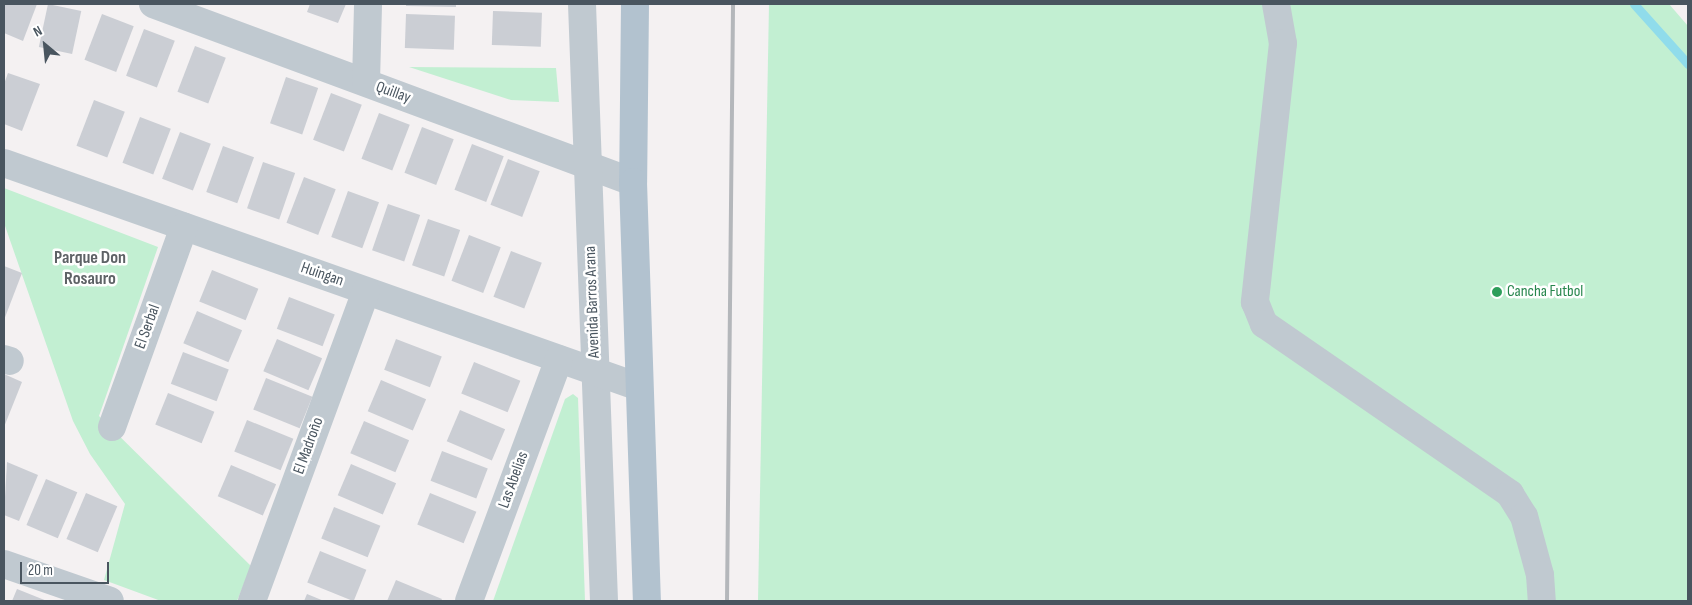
<!DOCTYPE html>
<meta charset="utf-8">
<style>
body{margin:0}
#map{position:relative;width:1692px;height:605px;overflow:hidden;background:#f4f1f2;font-family:"Sofia Sans Condensed",sans-serif}
div>[style]{position:absolute}
.green>*{inset:0;background:#c2efd2}
.stream>*{height:9px;margin:-4.5px;padding:0 4.5px;transform-origin:4.5px;border-radius:4.5px;background:#90dceb}
.building>*{inset:0;background:#cbced4;transform-origin:0 0}
.minor>*{height:28px;margin:-14px;padding:0 14px;transform-origin:14px;border-radius:14px;background:#c0c9d0}
.major>*{height:28px;margin:-14px;padding:0 14px;transform-origin:14px;border-radius:14px;background:#b2c2cf}
.rail>*{height:4px;margin:-2px;padding:0 2px;transform-origin:2px;border-radius:2px;background:#b4b7bb}
.dots>*{width:14px;height:14px;translate:-50% -50%;box-sizing:border-box;border:2px solid #fff;border-radius:50%}
span{translate:-50% -50%;white-space:nowrap;text-align:center;line-height:1.15;-webkit-text-stroke:5px #fff;paint-order:stroke}
.street-label{font-size:16px;color:#49555f}
.leisure-label{font-size:16px;color:#27864d}
.left{translate:0 -50%;text-align:left}
.neighbourhood-label{font-size:18px;color:#5e6266;font-weight:700}
.frame{position:absolute;inset:0;border:5px solid #49555f;pointer-events:none}
.north{position:absolute;left:20px;top:20px;width:50px;height:50px;-webkit-text-stroke:4px #fff;paint-order:stroke;rotate:332deg;font-size:14px;font-weight:700;line-height:20px;text-align:center;color:#49555f}
.north::after{content:'';display:block;margin:auto;width:18px;height:22px;background:#49555f;clip-path:polygon(50% 0,100% 100%,50% 72%,0 100%)}
.scale{position:absolute;left:20px;top:562px;width:89px;height:22px;box-sizing:border-box;border:2px solid #49555f;border-top:0;padding-left:6px;font-size:15px;line-height:18px;white-space:nowrap;color:#49555f;-webkit-text-stroke:4px #fff;paint-order:stroke}
</style>
<div id="map">
<div class="green">
<i style="clip-path:polygon(769px 4px,1669px 4px,1688px 26px,1688px 601px,758px 601px)"></i>
<i style="clip-path:polygon(409px 67px,556px 68px,559px 102px,511px 100px)"></i>
<i style="clip-path:polygon(4px 188px,158px 247px,99px 416px,251px 566px,237px 601px,161px 601px,104px 580px,125px 504px,90px 454px,73px 421px,4px 223px)"></i>
<i style="clip-path:polygon(573px 394px,578px 398px,585px 601px,493px 601px,565px 399px)"></i>
</div>
<div class="stream">
<i style="left:1634px;top:4px;width:81px;rotate:48deg"></i>
</div>
<div class="building">
<i style="clip-path:polygon(4px 4px,37px 4px,23px 41px,4px 33px)"></i>
<i style="left:48px;top:4px;width:34px;height:44px;rotate:12deg"></i>
<i style="clip-path:polygon(310px 4px,346px 4px,338px 23px,307px 12px)"></i>
<i style="clip-path:polygon(406px 4px,456px 4px,456px 7px,406px 6px)"></i>
<i style="left:493px;top:11px;width:49px;height:34px;rotate:2deg"></i>
<i style="left:102px;top:14px;width:34px;height:49px;rotate:21deg"></i>
<i style="left:406px;top:14px;width:49px;height:34px;rotate:2deg"></i>
<i style="left:144px;top:29px;width:33px;height:50px;rotate:21deg"></i>
<i style="left:195px;top:46px;width:33px;height:49px;rotate:21deg"></i>
<i style="clip-path:polygon(8px 73px,40px 84px,22px 131px,4px 124px,4px 84px)"></i>
<i style="left:286px;top:77px;width:34px;height:49px;rotate:19deg"></i>
<i style="left:331px;top:93px;width:33px;height:50px;rotate:21deg"></i>
<i style="left:94px;top:100px;width:33px;height:49px;rotate:21deg"></i>
<i style="left:379px;top:113px;width:33px;height:49px;rotate:21deg"></i>
<i style="left:140px;top:117px;width:33px;height:49px;rotate:21deg"></i>
<i style="left:422px;top:127px;width:34px;height:49px;rotate:21deg"></i>
<i style="left:180px;top:132px;width:33px;height:50px;rotate:21deg"></i>
<i style="left:472px;top:144px;width:34px;height:49px;rotate:21deg"></i>
<i style="left:223px;top:146px;width:33px;height:49px;rotate:20deg"></i>
<i style="left:508px;top:159px;width:34px;height:49px;rotate:21deg"></i>
<i style="left:263px;top:162px;width:34px;height:49px;rotate:19deg"></i>
<i style="left:304px;top:177px;width:34px;height:49px;rotate:21deg"></i>
<i style="left:348px;top:191px;width:33px;height:49px;rotate:20deg"></i>
<i style="left:388px;top:204px;width:34px;height:49px;rotate:19deg"></i>
<i style="left:428px;top:219px;width:34px;height:49px;rotate:19deg"></i>
<i style="left:469px;top:235px;width:34px;height:49px;rotate:21deg"></i>
<i style="left:511px;top:251px;width:33px;height:49px;rotate:21deg"></i>
<i style="clip-path:polygon(4px 266px,22px 273px,4px 320px)"></i>
<i style="left:212px;top:270px;width:50px;height:34px;rotate:22deg"></i>
<i style="left:289px;top:297px;width:49px;height:34px;rotate:21deg"></i>
<i style="left:197px;top:311px;width:49px;height:35px;rotate:23deg"></i>
<i style="left:277px;top:339px;width:49px;height:35px;rotate:23deg"></i>
<i style="left:396px;top:339px;width:49px;height:33px;rotate:21deg"></i>
<i style="left:183px;top:352px;width:49px;height:34px;rotate:21deg"></i>
<i style="left:474px;top:362px;width:50px;height:34px;rotate:22deg"></i>
<i style="clip-path:polygon(4px 374px,22px 382px,4px 427px)"></i>
<i style="left:266px;top:378px;width:50px;height:34px;rotate:22deg"></i>
<i style="left:381px;top:380px;width:49px;height:34px;rotate:23deg"></i>
<i style="left:168px;top:393px;width:50px;height:34px;rotate:22deg"></i>
<i style="left:460px;top:410px;width:49px;height:34px;rotate:23deg"></i>
<i style="left:247px;top:420px;width:50px;height:34px;rotate:22deg"></i>
<i style="left:364px;top:421px;width:49px;height:35px;rotate:23deg"></i>
<i style="left:442px;top:451px;width:49px;height:32px;rotate:21deg"></i>
<i style="clip-path:polygon(7px 462px,38px 475px,19px 521px,4px 515px)"></i>
<i style="left:351px;top:464px;width:49px;height:34px;rotate:23deg"></i>
<i style="left:231px;top:465px;width:49px;height:34px;rotate:23deg"></i>
<i style="left:46px;top:479px;width:34px;height:50px;rotate:23deg"></i>
<i style="left:86px;top:493px;width:34px;height:50px;rotate:23deg"></i>
<i style="left:430px;top:493px;width:50px;height:34px;rotate:22deg"></i>
<i style="left:334px;top:507px;width:50px;height:34px;rotate:22deg"></i>
<i style="left:320px;top:551px;width:50px;height:34px;rotate:22deg"></i>
<i style="clip-path:polygon(396px 580px,442px 599px,441px 601px,387px 601px)"></i>
<i style="clip-path:polygon(17px 589px,47px 601px,12px 601px)"></i>
<i style="clip-path:polygon(307px 594px,324px 601px,304px 601px)"></i>
</div>
<div class="minor">
<i style="left:153px;top:4px;width:512px;rotate:20.35deg"></i>
<i style="left:582px;top:4px;width:597px;rotate:87.89deg"></i>
<i style="left:1276px;top:4px;width:40px;rotate:80deg"></i>
<i style="left:1283px;top:43px;width:261px;rotate:96.2deg"></i>
<i style="left:1255px;top:302px;width:24px;rotate:68deg"></i>
<i style="left:1264px;top:324px;width:299px;rotate:34.6deg"></i>
<i style="left:1510px;top:494px;width:26px;rotate:58deg"></i>
<i style="left:1524px;top:516px;width:61px;rotate:74.8deg"></i>
<i style="left:1540px;top:575px;width:26px;rotate:86deg"></i>
<i style="left:366px;top:82px;width:78px;rotate:-88.5deg"></i>
<i style="left:4px;top:163px;width:673px;rotate:19.43deg"></i>
<i style="left:4px;top:359px;width:6px;rotate:18deg"></i>
<i style="left:112px;top:427px;width:213px;rotate:-70.2deg"></i>
<i style="left:4px;top:564px;width:112px;rotate:19.2deg"></i>
<i style="left:252px;top:601px;width:330px;rotate:-69.8deg"></i>
<i style="left:469px;top:601px;width:258px;rotate:-69.6deg"></i>
</div>
<div class="major">
<i style="left:635px;top:4px;width:178px;rotate:90.6deg"></i>
<i style="left:633px;top:182px;width:419px;rotate:88.1deg"></i>
</div>
<div class="rail">
<i style="left:727px;top:601px;width:597px;rotate:-89.42deg"></i>
</div>
<div class="dots">
<i style="left:1497px;top:292px;background:#2e9e5b"></i>
</div>
<div class="street-label">
<span style="left:393px;top:93px;rotate:20deg">Quillay</span>
<span style="left:322px;top:275px;rotate:19deg">Huingan</span>
<span style="left:593px;top:302px;rotate:-92deg">Avenida Barros Arana</span>
<span style="left:148px;top:327px;rotate:-70deg">El Serbal</span>
<span style="left:309px;top:446px;rotate:-70deg">El Madroño</span>
<span style="left:514px;top:480px;rotate:-70deg">Las Abelias</span>
</div>
<div class="leisure-label">
<span class="left" style="left:1507px;top:292px">Cancha Futbol</span>
</div>
<div class="neighbourhood-label">
<span style="left:90px;top:269px">Parque Don<br>Rosauro</span>
</div>
<div class="frame"></div>
<div class="north">N</div>
<div class="scale">20 m</div>
</div>
